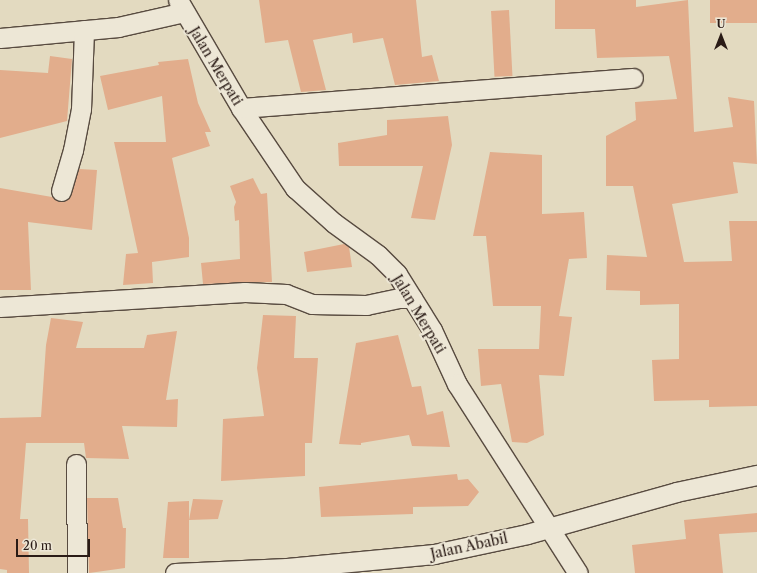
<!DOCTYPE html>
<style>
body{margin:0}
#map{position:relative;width:757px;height:573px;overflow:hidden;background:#e3dac0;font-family:"Libre Caslon Text",serif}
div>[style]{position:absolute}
.building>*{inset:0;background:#e2ad8c;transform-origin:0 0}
.roads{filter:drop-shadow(1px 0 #584b40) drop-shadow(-1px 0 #584b40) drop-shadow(0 1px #584b40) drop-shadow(0 -1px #584b40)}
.street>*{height:19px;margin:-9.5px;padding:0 9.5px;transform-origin:9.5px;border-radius:9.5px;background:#ede7d6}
span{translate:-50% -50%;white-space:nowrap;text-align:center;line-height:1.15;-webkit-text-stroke:4px #ede7d6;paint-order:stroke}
.street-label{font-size:14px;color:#2a1b16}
.north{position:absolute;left:701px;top:16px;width:40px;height:40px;-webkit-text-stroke:3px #ede7d6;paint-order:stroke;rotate:0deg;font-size:11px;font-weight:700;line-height:16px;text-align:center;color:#2a1b16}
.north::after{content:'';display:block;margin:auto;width:14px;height:18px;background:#2a1b16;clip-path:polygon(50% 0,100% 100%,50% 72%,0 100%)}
.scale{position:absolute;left:16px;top:539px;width:74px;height:18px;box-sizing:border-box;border:2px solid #2a1b16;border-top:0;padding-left:5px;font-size:12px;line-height:14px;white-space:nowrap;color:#2a1b16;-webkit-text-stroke:3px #ede7d6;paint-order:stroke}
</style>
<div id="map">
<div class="building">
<i style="clip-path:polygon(259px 0,416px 0,422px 57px,432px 55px,439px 81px,395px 85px,383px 38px,353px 43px,352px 33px,313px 40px,326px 90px,301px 92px,288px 40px,265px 43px)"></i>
<i style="clip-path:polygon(555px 0,636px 0,636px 7px,688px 0,694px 132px,733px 127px,728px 97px,754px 101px,757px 164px,733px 162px,738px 193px,672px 204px,684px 262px,732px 261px,729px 221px,757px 221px,757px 406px,709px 407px,709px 400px,654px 401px,652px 360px,679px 359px,679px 304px,640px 305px,640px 291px,606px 290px,607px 255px,647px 257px,633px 186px,606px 186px,606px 136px,636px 120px,635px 102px,677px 99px,669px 56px,597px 58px,595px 29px,555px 29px)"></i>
<i style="left:710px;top:0;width:47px;height:23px"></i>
<i style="left:509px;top:10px;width:66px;height:18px;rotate:87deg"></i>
<i style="clip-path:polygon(50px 56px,72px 59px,67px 121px,0 138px,0 70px,48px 73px)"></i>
<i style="clip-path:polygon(188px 59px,198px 103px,211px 132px,205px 132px,210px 146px,172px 158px,189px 238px,189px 257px,152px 262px,153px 283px,123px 285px,126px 254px,138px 253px,114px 142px,166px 142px,162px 96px,108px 110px,100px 76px,159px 65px,158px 62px)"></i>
<i style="clip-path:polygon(448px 116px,452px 145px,435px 220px,411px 218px,423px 166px,339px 166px,338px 143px,387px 135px,387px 120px)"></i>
<i style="clip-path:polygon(490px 152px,542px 155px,542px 214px,584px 212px,587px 258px,569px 259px,559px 316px,572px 317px,564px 376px,539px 375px,544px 435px,527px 443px,512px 442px,501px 384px,481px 386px,478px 349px,539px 349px,541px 306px,493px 306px,486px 236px,473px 236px)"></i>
<i style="clip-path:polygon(79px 169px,97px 170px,92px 230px,28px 222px,31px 290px,0 290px,0 188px,52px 197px,58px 201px,64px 202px,71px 194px)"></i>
<i style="clip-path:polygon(253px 178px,261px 194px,267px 193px,272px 282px,203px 284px,201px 263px,240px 259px,239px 220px,235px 221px,234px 207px,236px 202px,230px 186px)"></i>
<i style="clip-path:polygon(344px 244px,349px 247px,352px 267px,307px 272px,304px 252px)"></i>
<i style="clip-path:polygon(263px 315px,296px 316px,294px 358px,318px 358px,312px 443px,305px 443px,305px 476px,221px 481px,223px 419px,264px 416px,257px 368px)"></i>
<i style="clip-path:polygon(51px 318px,83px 322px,76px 348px,144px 348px,147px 335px,177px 331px,166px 400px,178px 399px,177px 427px,122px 426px,129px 459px,86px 458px,84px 443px,26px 443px,20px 519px,28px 519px,29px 573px,7px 573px,7px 570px,0 569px,0 418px,41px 417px,46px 345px)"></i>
<i style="clip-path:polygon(398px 335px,412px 387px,421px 386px,427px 415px,443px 411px,450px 447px,412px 446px,409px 435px,361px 443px,361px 445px,339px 444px,356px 343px)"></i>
<i style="clip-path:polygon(457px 474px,458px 480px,468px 479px,479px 492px,468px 506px,413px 507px,413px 514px,321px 517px,319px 487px)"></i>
<i style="clip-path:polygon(87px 498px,118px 498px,123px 528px,126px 528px,125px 568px,89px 573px)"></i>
<i style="clip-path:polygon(193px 499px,223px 500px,218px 519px,189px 520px)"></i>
<i style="clip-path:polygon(189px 501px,189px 558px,163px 558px,168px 502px)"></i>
<i style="clip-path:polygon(757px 513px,757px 532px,719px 534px,723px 573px,635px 573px,632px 545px,686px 539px,684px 520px)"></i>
</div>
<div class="roads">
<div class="street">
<i style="left:178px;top:0;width:125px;rotate:59.7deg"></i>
<i style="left:241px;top:108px;width:97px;rotate:56deg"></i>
<i style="left:295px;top:188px;width:52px;rotate:41.9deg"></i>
<i style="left:334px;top:223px;width:54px;rotate:36deg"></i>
<i style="left:378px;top:255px;width:27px;rotate:45deg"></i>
<i style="left:397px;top:274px;width:66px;rotate:58deg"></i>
<i style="left:432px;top:330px;width:60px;rotate:65.2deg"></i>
<i style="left:457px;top:384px;width:224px;rotate:57.4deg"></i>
<i style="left:0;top:38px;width:119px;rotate:-5.3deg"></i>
<i style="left:118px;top:27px;width:68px;rotate:-12.8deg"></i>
<i style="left:241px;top:108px;width:393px;rotate:-4.4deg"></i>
<i style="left:61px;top:191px;width:43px;rotate:-73.7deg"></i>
<i style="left:73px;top:150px;width:42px;rotate:-79deg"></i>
<i style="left:81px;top:109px;width:79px;rotate:-87.8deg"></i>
<i style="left:0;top:307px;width:245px;rotate:-3.5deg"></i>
<i style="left:245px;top:292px;width:41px;rotate:2.8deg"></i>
<i style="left:286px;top:294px;width:28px;rotate:21deg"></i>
<i style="left:312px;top:304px;width:54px;rotate:1.1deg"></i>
<i style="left:366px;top:305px;width:35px;rotate:-12deg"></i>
<i style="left:400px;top:298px;width:12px"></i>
<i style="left:76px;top:464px;width:109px;rotate:89.5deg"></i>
<i style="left:175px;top:573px;width:112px;rotate:-2.6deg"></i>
<i style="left:287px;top:568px;width:148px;rotate:-5.4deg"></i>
<i style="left:434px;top:554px;width:95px;rotate:-12.1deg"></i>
<i style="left:527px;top:534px;width:155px;rotate:-15.7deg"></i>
<i style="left:676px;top:492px;width:83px;rotate:-11.9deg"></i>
</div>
</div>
<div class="street-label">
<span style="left:216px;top:66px;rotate:59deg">Jalan Merpati</span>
<span style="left:419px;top:314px;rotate:59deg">Jalan Merpati</span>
<span style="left:469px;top:546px;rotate:-12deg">Jalan Ababil</span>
</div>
<div class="north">U</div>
<div class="scale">20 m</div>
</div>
